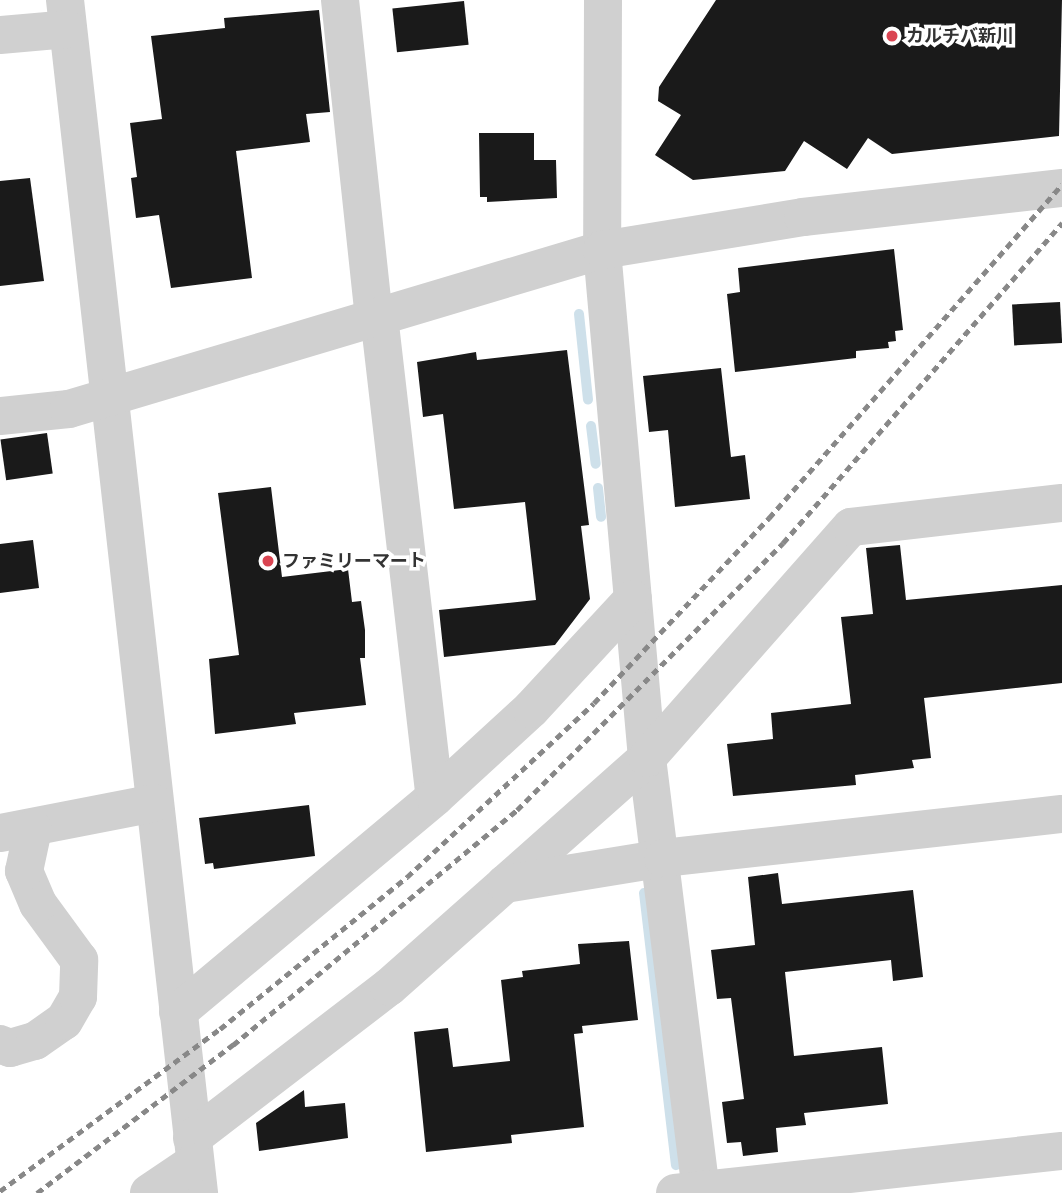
<!DOCTYPE html>
<meta charset="utf-8">
<style>
body{margin:0}
#map{position:relative;width:1062px;height:1193px;overflow:hidden;background:#fff;font-family:Mulish,"Noto Sans JP",sans-serif}
div>[style]{position:absolute}
.stream>*{height:10px;margin:-5px;padding:0 5px;transform-origin:5px;border-radius:5px;background:#cee0ea}
.building>*{inset:0;background:#1a1a1a;transform-origin:0 0}
.minor>*{height:38px;margin:-19px;padding:0 19px;transform-origin:19px;border-radius:19px;background:#d0d0d0}
.rail>*{height:5px;margin-top:-2.5px;transform-origin:0;background:repeating-linear-gradient(90deg,#888 0 7px,transparent 0 12px)}
.dots>*{width:19px;height:19px;translate:-50% -50%;box-sizing:border-box;border:4px solid #fff;border-radius:50%}
span{translate:-50% -50%;white-space:nowrap;text-align:center;line-height:1.15;-webkit-text-stroke:7px #fff;paint-order:stroke}
.poi-label{font-size:18px;color:#333;font-weight:700}
.left{translate:0 -50%;text-align:left}
</style>
<div id="map">
<div class="stream">
<i style="left:579px;top:314px;width:86px;rotate:84deg"></i>
<i style="left:591px;top:426px;width:38px;rotate:83deg"></i>
<i style="left:598px;top:488px;width:29px;rotate:84deg"></i>
<i style="left:644px;top:893px;width:274px;rotate:83.3deg"></i>
</div>
<div class="building">
<i style="clip-path:polygon(716px 0,1062px 0,1059px 136px,892px 154px,868px 138px,847px 169px,804px 141px,785px 171px,693px 180px,655px 155px,681px 115px,658px 101px,659px 87px)"></i>
<i style="left:464px;top:1px;width:44px;height:72px;rotate:84deg"></i>
<i style="clip-path:polygon(319px 10px,330px 112px,306px 114px,310px 142px,236px 151px,252px 278px,171px 288px,159px 215px,136px 218px,131px 178px,137px 177px,130px 123px,162px 119px,151px 36px,225px 28px,224px 18px)"></i>
<i style="clip-path:polygon(479px 133px,534px 133px,534px 160px,556px 160px,557px 198px,487px 202px,487px 197px,480px 197px)"></i>
<i style="clip-path:polygon(30px 178px,44px 281px,0 286px,0 181px)"></i>
<i style="clip-path:polygon(894px 249px,903px 330px,895px 331px,896px 341px,888px 342px,889px 348px,856px 351px,856px 358px,735px 372px,727px 294px,740px 292px,738px 268px)"></i>
<i style="left:1060px;top:302px;width:41px;height:48px;rotate:87deg"></i>
<i style="clip-path:polygon(567px 350px,589px 525px,581px 526px,590px 599px,555px 645px,444px 657px,439px 610px,536px 600px,525px 502px,454px 509px,443px 414px,423px 417px,417px 362px,476px 352px,477px 360px)"></i>
<i style="clip-path:polygon(721px 368px,731px 457px,745px 455px,750px 499px,675px 507px,668px 430px,649px 432px,643px 376px)"></i>
<i style="left:47px;top:433px;width:41px;height:47px;rotate:82deg"></i>
<i style="clip-path:polygon(271px 487px,282px 577px,348px 569px,352px 602px,361px 601px,365px 630px,365px 658px,360px 658px,366px 705px,294px 713px,296px 724px,215px 734px,209px 659px,239px 655px,218px 493px)"></i>
<i style="clip-path:polygon(33px 540px,39px 588px,0 593px,0 544px)"></i>
<i style="clip-path:polygon(900px 545px,906px 600px,1062px 585px,1062px 683px,924px 698px,931px 758px,912px 760px,914px 768px,855px 775px,856px 785px,733px 796px,727px 744px,773px 739px,771px 713px,851px 704px,841px 617px,873px 614px,866px 548px)"></i>
<i style="clip-path:polygon(309px 805px,315px 856px,214px 869px,213px 863px,205px 864px,199px 818px)"></i>
<i style="clip-path:polygon(778px 873px,782px 904px,913px 890px,923px 977px,893px 981px,891px 960px,785px 972px,794px 1056px,882px 1047px,888px 1104px,804px 1113px,806px 1125px,776px 1128px,778px 1152px,743px 1156px,741px 1142px,727px 1143px,722px 1102px,744px 1099px,731px 998px,717px 999px,711px 950px,755px 945px,748px 877px)"></i>
<i style="clip-path:polygon(629px 941px,638px 1020px,582px 1026px,583px 1033px,574px 1034px,584px 1127px,511px 1135px,512px 1143px,426px 1152px,414px 1032px,448px 1028px,453px 1067px,510px 1061px,501px 980px,523px 977px,522px 971px,580px 964px,578px 944px)"></i>
<i style="clip-path:polygon(304px 1090px,305px 1107px,345px 1103px,348px 1138px,259px 1151px,256px 1123px)"></i>
</div>
<div class="minor">
<i style="left:65px;top:0;width:1201px;rotate:83.59deg"></i>
<i style="left:340px;top:0;width:320px;rotate:83.9deg"></i>
<i style="left:603px;top:0;width:250px;rotate:90.2deg"></i>
<i style="left:602px;top:250px;width:510px;rotate:84.94deg"></i>
<i style="left:647px;top:758px;width:438px;rotate:82.9deg"></i>
<i style="left:0;top:35px;width:68px;rotate:-5deg"></i>
<i style="left:379px;top:316px;width:484px;rotate:83.4deg"></i>
<i style="left:0;top:416px;width:69px;rotate:-5.8deg"></i>
<i style="left:69px;top:409px;width:556px;rotate:-16.61deg"></i>
<i style="left:602px;top:250px;width:204px;rotate:-9.3deg"></i>
<i style="left:803px;top:217px;width:261px;rotate:-6.4deg"></i>
<i style="left:0;top:833px;width:157px;rotate:-11deg"></i>
<i style="left:505px;top:884px;width:190px;rotate:-41.6deg"></i>
<i style="left:647px;top:758px;width:308px;rotate:-48.6deg"></i>
<i style="left:851px;top:527px;width:212px;rotate:-6.5deg"></i>
<i style="left:178px;top:1012px;width:335px;rotate:-39.9deg"></i>
<i style="left:435px;top:797px;width:130px;rotate:-42.5deg"></i>
<i style="left:531px;top:709px;width:150px;rotate:-47.2deg"></i>
<i style="left:0;top:1044px;width:11px;rotate:22deg"></i>
<i style="left:10px;top:1048px;width:26px;rotate:-16deg"></i>
<i style="left:35px;top:1041px;width:35px;rotate:-35deg"></i>
<i style="left:64px;top:1021px;width:28px;rotate:-60deg"></i>
<i style="left:78px;top:997px;width:37px;rotate:-88deg"></i>
<i style="left:79px;top:960px;width:69px;rotate:-126.2deg"></i>
<i style="left:38px;top:904px;width:36px;rotate:-113deg"></i>
<i style="left:24px;top:871px;width:43px;rotate:-77.9deg"></i>
<i style="left:192px;top:1138px;width:248px;rotate:-37.5deg"></i>
<i style="left:389px;top:987px;width:155px;rotate:-41.6deg"></i>
<i style="left:505px;top:884px;width:160px;rotate:-9.3deg"></i>
<i style="left:663px;top:858px;width:401px;rotate:-6.3deg"></i>
<i style="left:149px;top:1193px;width:55px;rotate:-34deg"></i>
<i style="left:675px;top:1193px;width:389px;rotate:-6.2deg"></i>
</div>
<div class="rail">
<i style="left:0;top:1191px;width:273px;rotate:-36.4deg"></i>
<i style="left:220px;top:1029px;width:241px;rotate:-39.1deg"></i>
<i style="left:407px;top:877px;width:255px;rotate:-42.9deg"></i>
<i style="left:594px;top:703px;width:255px;rotate:-46.6deg"></i>
<i style="left:769px;top:518px;width:444px;rotate:-48.7deg"></i>
<i style="left:37px;top:1193px;width:246px;rotate:-37.1deg"></i>
<i style="left:233px;top:1045px;width:369px;rotate:-39.6deg"></i>
<i style="left:517px;top:810px;width:377px;rotate:-45.1deg"></i>
<i style="left:783px;top:543px;width:425px;rotate:-48.9deg"></i>
</div>
<div class="dots">
<i style="left:892px;top:36px;background:#da4552"></i>
<i style="left:268px;top:561px;background:#da4552"></i>
</div>
<div class="poi-label">
<span class="left" style="left:906px;top:36px">カルチバ新川</span>
<span class="left" style="left:282px;top:561px">ファミリーマート</span>
</div>
</div>
